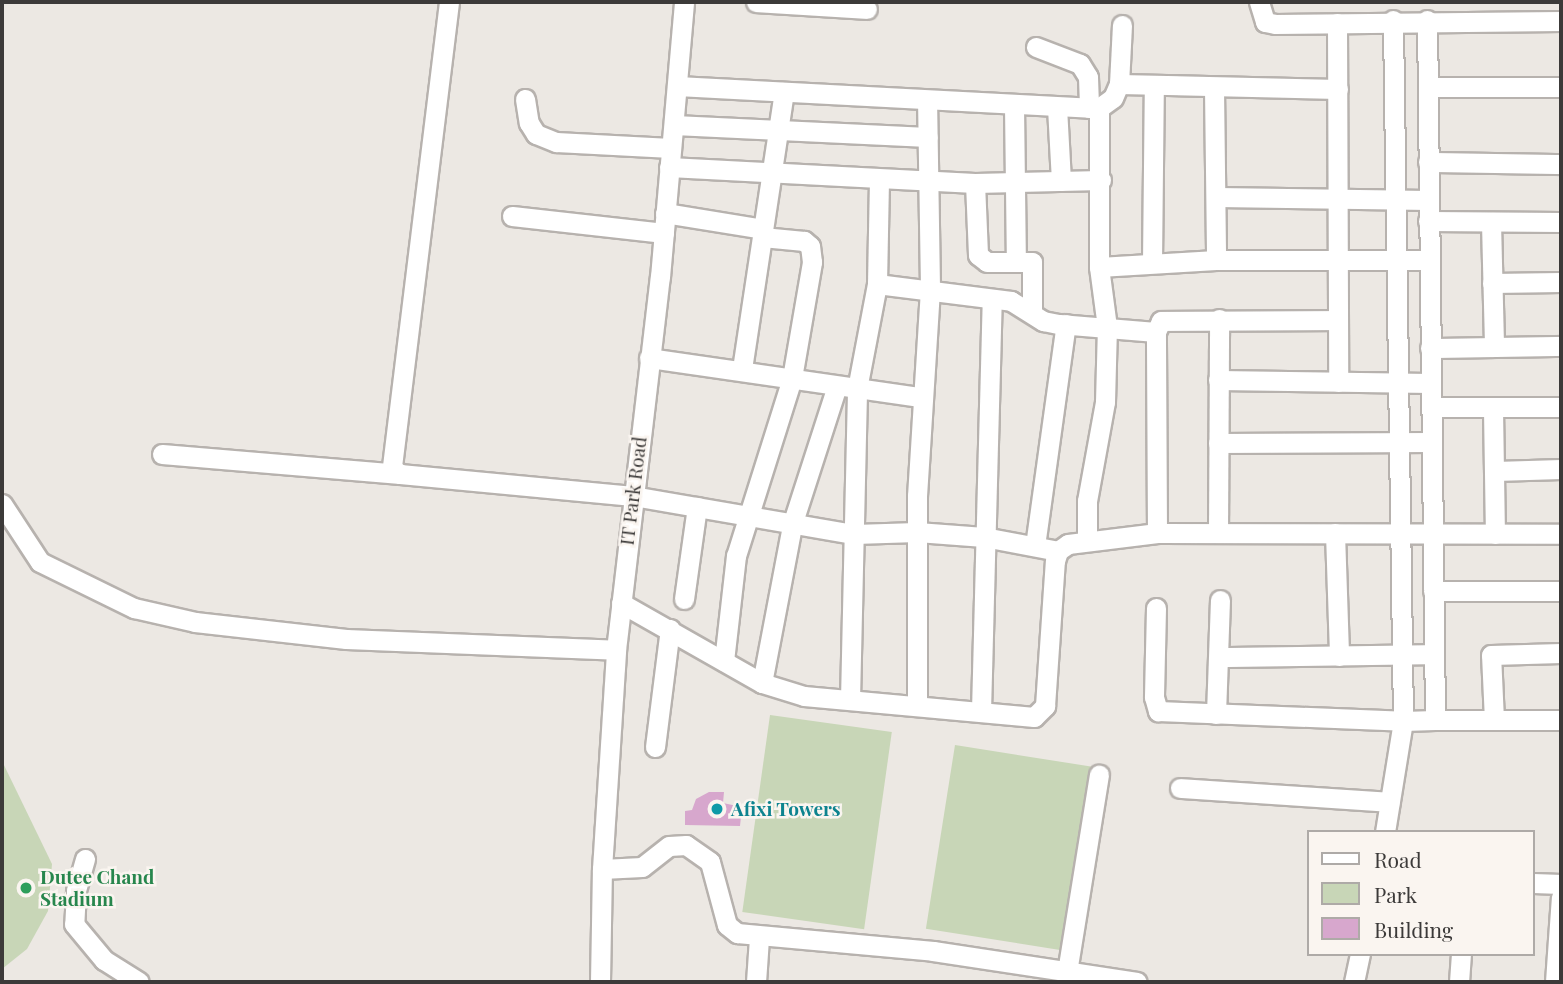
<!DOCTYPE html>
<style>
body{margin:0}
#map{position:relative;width:1563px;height:984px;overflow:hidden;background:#ece8e3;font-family:"Playfair Display",serif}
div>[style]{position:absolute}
.green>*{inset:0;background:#c8d6b7;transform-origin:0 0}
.building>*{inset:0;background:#d7a7cd}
.roads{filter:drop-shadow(2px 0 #b7b2ae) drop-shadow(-2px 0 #b7b2ae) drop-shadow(0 2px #b7b2ae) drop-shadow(0 -2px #b7b2ae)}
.minor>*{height:19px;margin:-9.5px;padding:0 9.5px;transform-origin:9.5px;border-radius:9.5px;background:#fff}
.dots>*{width:19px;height:19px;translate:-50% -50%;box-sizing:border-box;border:4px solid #faf5f0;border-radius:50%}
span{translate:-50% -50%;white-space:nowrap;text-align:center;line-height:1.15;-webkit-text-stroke:5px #faf5f0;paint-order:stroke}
.street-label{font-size:19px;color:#3c3a39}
.culture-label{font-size:19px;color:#0d838f;font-weight:700}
.left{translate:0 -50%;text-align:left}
.leisure-label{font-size:19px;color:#27864d;font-weight:700}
.frame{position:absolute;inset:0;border:4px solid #3c3a39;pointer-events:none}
.legend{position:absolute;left:1307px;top:830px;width:228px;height:126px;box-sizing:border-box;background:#faf5f0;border:2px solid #aeaaa7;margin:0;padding:9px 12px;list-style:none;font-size:21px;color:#3c3a39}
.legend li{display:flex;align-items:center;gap:14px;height:35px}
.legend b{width:35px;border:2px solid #aeaaa7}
</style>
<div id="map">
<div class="green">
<i style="left:770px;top:715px;width:123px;height:199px;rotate:8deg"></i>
<i style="left:955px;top:745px;width:139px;height:186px;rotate:9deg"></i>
<i style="clip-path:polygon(2px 761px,52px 864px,48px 911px,27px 949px,2px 969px)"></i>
</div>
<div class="building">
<i style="clip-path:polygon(709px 792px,724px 792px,723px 803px,742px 807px,740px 826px,685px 825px,685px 811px,692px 810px,696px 799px)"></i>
</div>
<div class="roads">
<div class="minor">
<i style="left:449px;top:2px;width:469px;rotate:97deg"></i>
<i style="left:392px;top:468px;width:10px;rotate:37deg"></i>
<i style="left:400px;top:474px;width:234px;rotate:5.4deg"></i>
<i style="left:633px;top:496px;width:224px;rotate:9.8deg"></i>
<i style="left:854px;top:534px;width:63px;rotate:-1.8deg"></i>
<i style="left:917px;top:532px;width:67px;rotate:4.3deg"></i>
<i style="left:984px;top:537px;width:75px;rotate:10.7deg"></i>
<i style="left:756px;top:2px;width:111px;rotate:3.6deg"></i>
<i style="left:1259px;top:2px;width:21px;rotate:73deg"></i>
<i style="left:1265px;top:22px;width:10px;rotate:11deg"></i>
<i style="left:1275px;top:24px;width:286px;rotate:-0.6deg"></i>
<i style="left:1337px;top:23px;width:359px;rotate:89.8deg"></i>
<i style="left:1036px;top:47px;width:47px;rotate:21.1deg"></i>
<i style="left:1080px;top:64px;width:15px;rotate:58deg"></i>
<i style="left:1088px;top:77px;width:31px;rotate:88deg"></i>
<i style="left:1119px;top:84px;width:219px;rotate:1.3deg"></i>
<i style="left:677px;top:86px;width:423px;rotate:3deg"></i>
<i style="left:1099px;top:108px;width:17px;rotate:-36deg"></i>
<i style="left:1113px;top:98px;width:15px;rotate:-67deg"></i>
<i style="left:1119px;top:84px;width:59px;rotate:-87.1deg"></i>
<i style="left:1428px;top:87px;width:133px"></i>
<i style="left:1214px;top:88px;width:172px;rotate:89.3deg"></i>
<i style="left:525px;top:99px;width:24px;rotate:81deg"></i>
<i style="left:529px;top:123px;width:13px;rotate:58deg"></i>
<i style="left:536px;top:134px;width:22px;rotate:22deg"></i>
<i style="left:556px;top:142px;width:115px;rotate:3deg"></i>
<i style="left:1014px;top:105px;width:157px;rotate:89.3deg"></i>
<i style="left:1057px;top:107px;width:74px;rotate:86.9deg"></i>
<i style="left:674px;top:125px;width:254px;rotate:2.7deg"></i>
<i style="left:1428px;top:162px;width:133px;rotate:0.9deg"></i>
<i style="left:669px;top:167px;width:306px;rotate:3deg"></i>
<i style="left:975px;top:183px;width:126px;rotate:-1.4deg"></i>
<i style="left:975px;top:183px;width:72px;rotate:87.6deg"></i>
<i style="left:978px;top:255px;width:11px;rotate:38deg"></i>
<i style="left:987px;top:262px;width:45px"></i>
<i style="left:1032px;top:262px;width:49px;rotate:90deg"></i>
<i style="left:1217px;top:197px;width:211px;rotate:0.8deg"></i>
<i style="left:665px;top:213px;width:99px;rotate:9.3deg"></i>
<i style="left:512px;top:216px;width:153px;rotate:6.4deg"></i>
<i style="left:1428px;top:221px;width:133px;rotate:0.4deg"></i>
<i style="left:1491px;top:222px;width:125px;rotate:88.6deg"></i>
<i style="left:1152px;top:263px;width:178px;rotate:-89.4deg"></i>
<i style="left:1099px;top:267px;width:117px;rotate:-3.4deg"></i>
<i style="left:1216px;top:260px;width:213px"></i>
<i style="left:1492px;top:283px;width:69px;rotate:-0.8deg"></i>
<i style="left:877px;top:284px;width:105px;rotate:-88.9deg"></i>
<i style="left:1430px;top:348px;width:131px;rotate:-0.9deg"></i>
<i style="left:649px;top:358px;width:275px;rotate:8.2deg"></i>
<i style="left:742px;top:369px;width:280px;rotate:-81.4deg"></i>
<i style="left:1218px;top:380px;width:212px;rotate:0.8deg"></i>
<i style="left:1431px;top:407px;width:130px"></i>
<i style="left:1493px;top:409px;width:125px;rotate:89.1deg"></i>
<i style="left:1218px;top:443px;width:214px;rotate:-0.3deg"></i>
<i style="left:162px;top:454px;width:239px;rotate:4.8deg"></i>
<i style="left:1495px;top:471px;width:66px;rotate:-1.7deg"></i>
<i style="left:2px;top:504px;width:69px;rotate:56.8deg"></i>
<i style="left:40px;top:562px;width:105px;rotate:26.1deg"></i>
<i style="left:134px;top:608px;width:63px;rotate:12.9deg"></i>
<i style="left:195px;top:622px;width:152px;rotate:6.4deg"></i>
<i style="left:346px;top:639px;width:270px;rotate:2.3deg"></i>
<i style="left:1157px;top:533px;width:201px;rotate:-90.3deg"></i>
<i style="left:1156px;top:332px;width:12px;rotate:-66deg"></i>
<i style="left:1161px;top:321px;width:177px;rotate:-0.3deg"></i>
<i style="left:1218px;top:533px;width:214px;rotate:-89.7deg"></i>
<i style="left:1335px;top:533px;width:123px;rotate:88.1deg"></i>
<i style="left:1087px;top:541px;width:40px;rotate:-90deg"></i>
<i style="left:1087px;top:501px;width:101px;rotate:-79.7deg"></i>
<i style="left:1105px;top:402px;width:75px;rotate:-88.5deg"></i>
<i style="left:1107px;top:327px;width:61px;rotate:-97.6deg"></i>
<i style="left:1099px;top:267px;width:159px;rotate:-90deg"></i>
<i style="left:1035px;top:546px;width:224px;rotate:-82.1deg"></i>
<i style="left:1433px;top:591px;width:128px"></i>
<i style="left:684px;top:599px;width:93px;rotate:-82deg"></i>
<i style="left:621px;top:603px;width:162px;rotate:29.6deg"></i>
<i style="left:762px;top:683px;width:44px;rotate:17.2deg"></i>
<i style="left:804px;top:696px;width:231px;rotate:5.2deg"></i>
<i style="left:1034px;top:717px;width:16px;rotate:-45deg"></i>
<i style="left:1045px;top:706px;width:145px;rotate:-86.1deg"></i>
<i style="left:1055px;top:561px;width:10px;rotate:-73deg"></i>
<i style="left:1058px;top:551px;width:12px;rotate:-35deg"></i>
<i style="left:1068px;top:544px;width:90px;rotate:-7deg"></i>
<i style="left:1157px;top:533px;width:404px;rotate:0.1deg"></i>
<i style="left:1156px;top:608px;width:89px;rotate:91.3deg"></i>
<i style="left:1154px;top:697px;width:15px;rotate:74deg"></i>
<i style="left:1158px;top:711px;width:245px;rotate:2.3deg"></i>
<i style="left:1403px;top:721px;width:701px;rotate:-90.82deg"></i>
<i style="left:1220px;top:657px;width:213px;rotate:-0.8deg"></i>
<i style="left:724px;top:661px;width:106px;rotate:-83.5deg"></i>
<i style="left:736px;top:556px;width:187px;rotate:-72.5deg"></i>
<i style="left:792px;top:378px;width:118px;rotate:-80.2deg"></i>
<i style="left:812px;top:262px;width:16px;rotate:-97deg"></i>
<i style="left:810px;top:246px;width:8px;rotate:-140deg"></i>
<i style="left:804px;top:241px;width:42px;rotate:-174.6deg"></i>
<i style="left:762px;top:683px;width:161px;rotate:-79.2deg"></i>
<i style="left:792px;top:525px;width:146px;rotate:-72.1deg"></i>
<i style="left:850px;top:700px;width:311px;rotate:-88.7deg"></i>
<i style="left:857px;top:389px;width:107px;rotate:-79.2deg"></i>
<i style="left:877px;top:284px;width:135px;rotate:7.2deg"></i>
<i style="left:1011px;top:301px;width:38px;rotate:32deg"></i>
<i style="left:1043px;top:321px;width:16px;rotate:11deg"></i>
<i style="left:1059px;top:324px;width:97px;rotate:4.7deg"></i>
<i style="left:917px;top:706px;width:210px;rotate:-90deg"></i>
<i style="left:917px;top:496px;width:208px;rotate:-86.4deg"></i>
<i style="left:930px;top:288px;width:188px;rotate:-90.9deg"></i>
<i style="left:981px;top:711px;width:412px;rotate:-88.5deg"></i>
<i style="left:1216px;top:714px;width:114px;rotate:-88deg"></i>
<i style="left:1435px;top:720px;width:126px"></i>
<i style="left:1494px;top:720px;width:65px;rotate:-92.6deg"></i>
<i style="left:1491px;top:655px;width:70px;rotate:-1.6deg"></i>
<i style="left:655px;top:747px;width:119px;rotate:-82.8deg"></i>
<i style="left:1180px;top:788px;width:210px;rotate:3.8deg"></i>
<i style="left:1385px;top:832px;width:112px;rotate:-80.8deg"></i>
<i style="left:1403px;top:721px;width:32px;rotate:-2deg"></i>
<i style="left:1435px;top:720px;width:700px;rotate:-90.65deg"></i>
<i style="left:85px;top:859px;width:33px;rotate:106deg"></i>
<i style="left:76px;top:891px;width:33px;rotate:93deg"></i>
<i style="left:74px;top:924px;width:47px;rotate:50.2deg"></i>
<i style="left:104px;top:960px;width:41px;rotate:32.2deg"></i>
<i style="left:602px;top:869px;width:40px;rotate:-2.9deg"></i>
<i style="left:642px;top:867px;width:34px;rotate:-38deg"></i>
<i style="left:669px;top:846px;width:17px;rotate:-3deg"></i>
<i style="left:686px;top:845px;width:29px;rotate:35deg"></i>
<i style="left:710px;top:862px;width:65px;rotate:74.9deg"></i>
<i style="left:727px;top:925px;width:13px;rotate:39deg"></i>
<i style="left:737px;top:933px;width:197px;rotate:5.2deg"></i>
<i style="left:933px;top:951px;width:206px;rotate:8.6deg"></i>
<i style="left:1533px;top:883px;width:28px;rotate:2deg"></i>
<i style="left:1067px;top:972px;width:200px;rotate:-80.8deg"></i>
<i style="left:600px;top:982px;width:113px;rotate:-89deg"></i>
<i style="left:602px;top:869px;width:219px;rotate:-86.3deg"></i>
<i style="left:616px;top:650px;width:376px;rotate:-83.3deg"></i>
<i style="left:660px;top:277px;width:276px;rotate:-85deg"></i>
<i style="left:756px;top:982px;width:44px;rotate:-86.1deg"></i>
<i style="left:1354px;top:982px;width:29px;rotate:-78deg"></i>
<i style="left:1459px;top:982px;width:28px;rotate:-86deg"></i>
<i style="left:1555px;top:982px;width:85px;rotate:-86deg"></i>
</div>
</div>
<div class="dots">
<i style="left:717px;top:809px;background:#0f9aa8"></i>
<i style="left:26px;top:888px;background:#2e9e5b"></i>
</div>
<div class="street-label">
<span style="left:633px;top:491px;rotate:-83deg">IT Park Road</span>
</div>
<div class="culture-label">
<span class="left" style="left:731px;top:809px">Afixi Towers</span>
</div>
<div class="leisure-label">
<span class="left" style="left:40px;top:888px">Dutee Chand<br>Stadium</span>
</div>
<div class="frame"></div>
<ul class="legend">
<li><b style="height:9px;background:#fff"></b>Road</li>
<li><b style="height:19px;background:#c8d6b7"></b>Park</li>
<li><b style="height:19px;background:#d7a7cd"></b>Building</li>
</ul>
</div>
